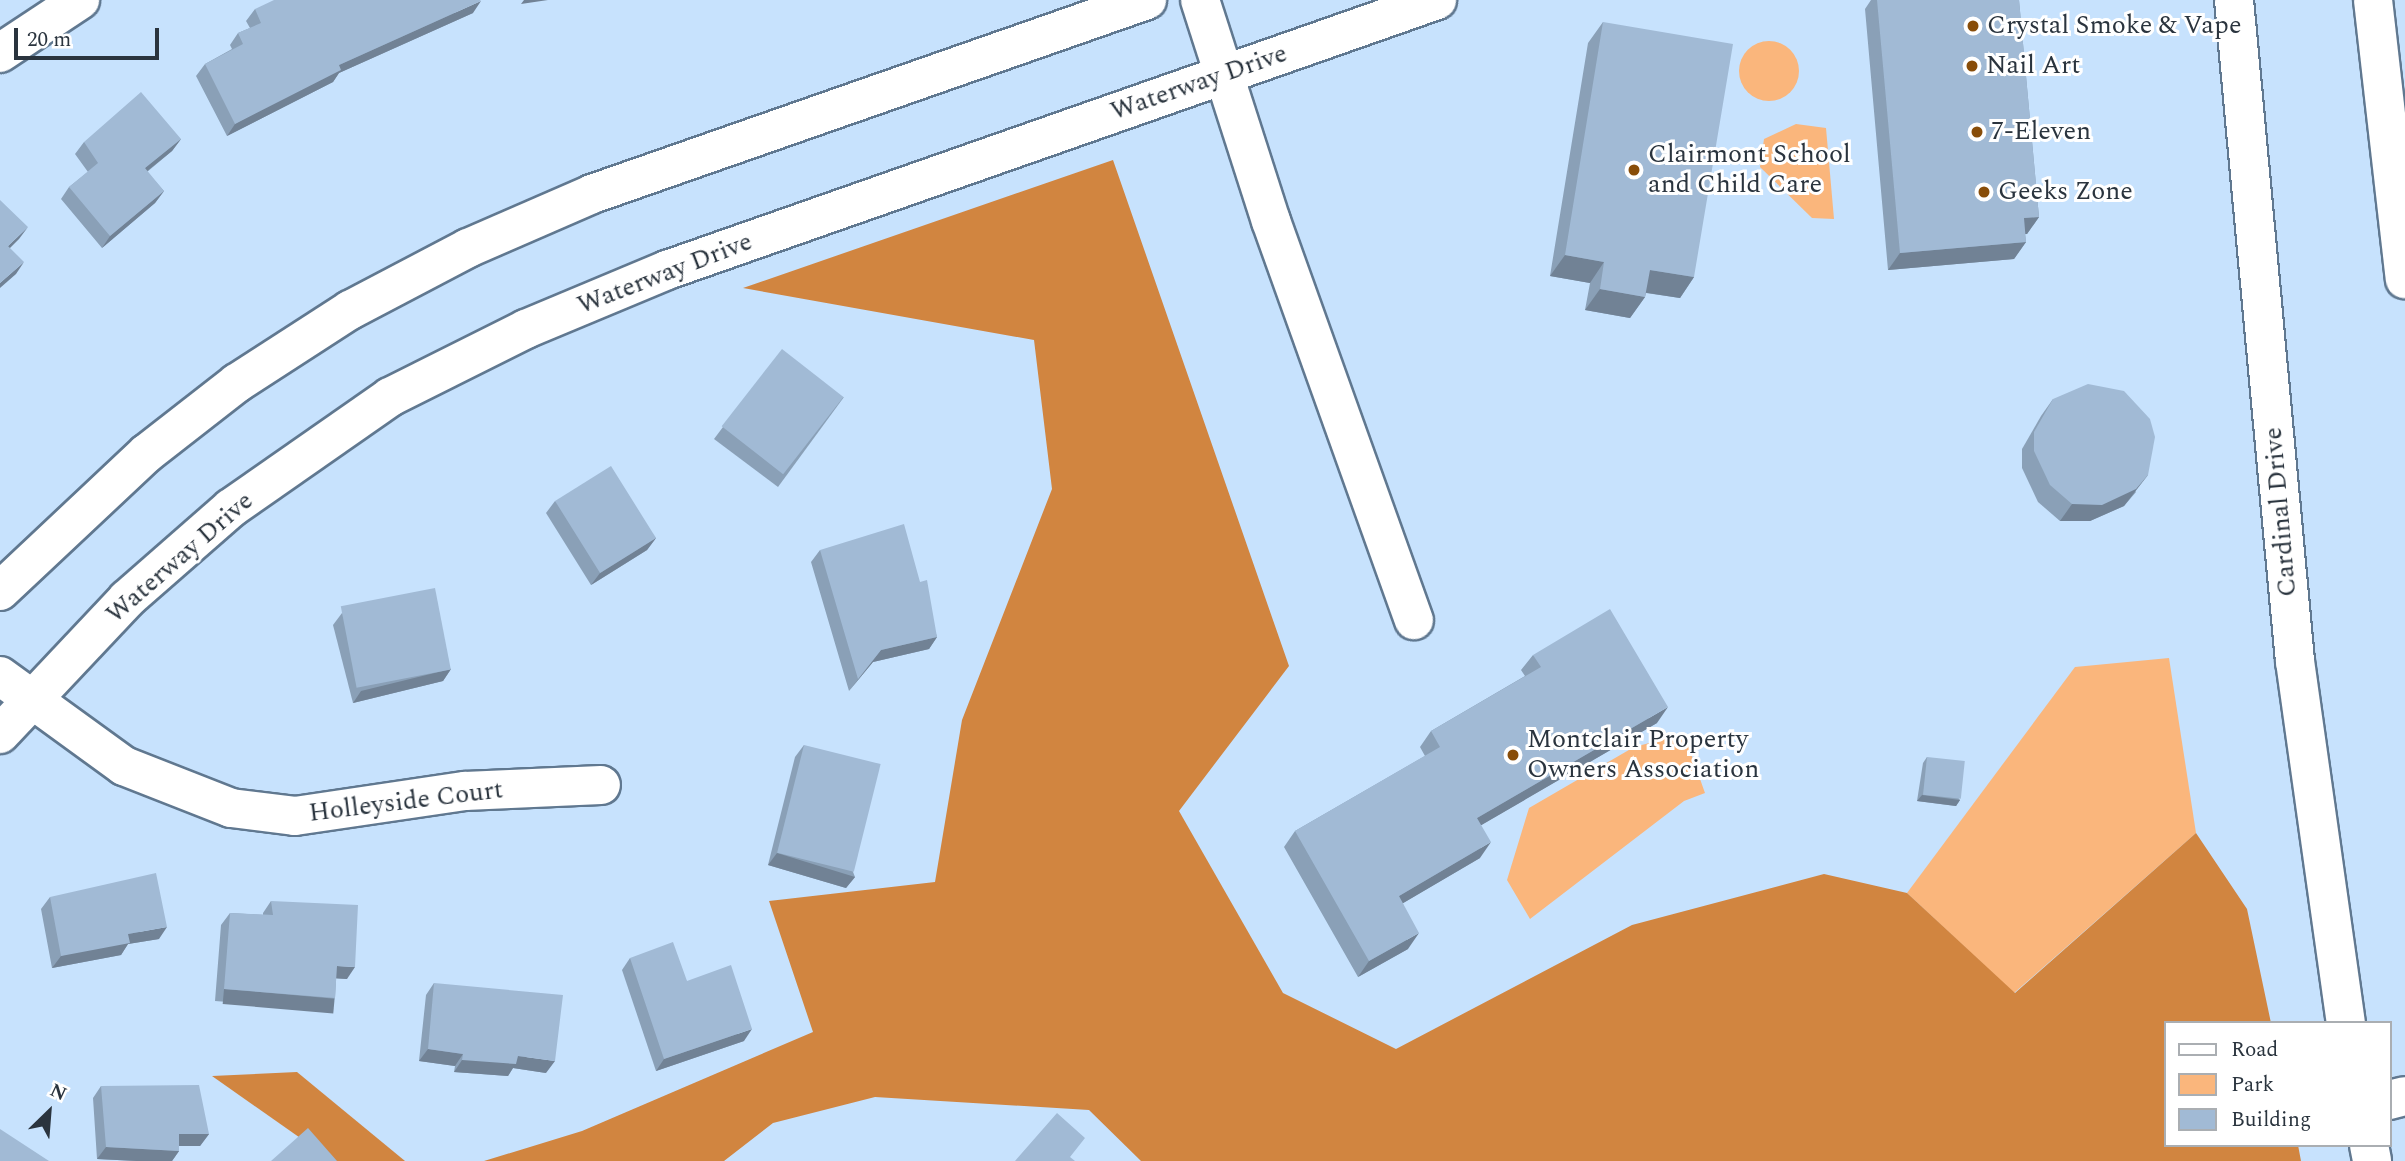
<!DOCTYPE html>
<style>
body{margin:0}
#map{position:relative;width:2405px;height:1161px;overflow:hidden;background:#c7e2fd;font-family:Spectral,serif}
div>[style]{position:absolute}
.green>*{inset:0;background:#fab67c}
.round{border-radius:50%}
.forest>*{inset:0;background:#d18540}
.roads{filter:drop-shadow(2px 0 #607890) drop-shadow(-2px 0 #607890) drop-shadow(0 2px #607890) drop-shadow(0 -2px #607890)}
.minor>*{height:38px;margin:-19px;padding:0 19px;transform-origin:19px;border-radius:19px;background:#fff}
.major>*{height:38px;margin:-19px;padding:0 19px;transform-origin:19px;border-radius:19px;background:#fff}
.wall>*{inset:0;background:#8aa0b7}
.shaded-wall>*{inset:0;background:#718295;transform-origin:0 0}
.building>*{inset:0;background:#a1bad5;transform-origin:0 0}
.dots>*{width:19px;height:19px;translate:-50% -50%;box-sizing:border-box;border:4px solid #fff;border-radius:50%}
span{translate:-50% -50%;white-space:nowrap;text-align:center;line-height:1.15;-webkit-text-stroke:6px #fff;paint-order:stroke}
.poi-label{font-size:26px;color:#2a343e}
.left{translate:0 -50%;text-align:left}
.street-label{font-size:26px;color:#2a343e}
.legend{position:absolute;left:2164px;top:1021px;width:228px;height:126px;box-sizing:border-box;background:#fff;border:2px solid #aaaeb2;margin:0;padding:9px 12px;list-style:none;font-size:21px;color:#2a343e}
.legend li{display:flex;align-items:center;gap:14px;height:35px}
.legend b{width:35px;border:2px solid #aaaeb2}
.north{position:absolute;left:14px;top:1077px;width:70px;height:70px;-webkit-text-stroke:5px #fff;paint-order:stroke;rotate:25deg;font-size:19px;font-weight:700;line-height:28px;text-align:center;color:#2a343e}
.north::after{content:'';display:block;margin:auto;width:24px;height:32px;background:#2a343e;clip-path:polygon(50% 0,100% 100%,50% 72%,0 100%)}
.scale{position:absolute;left:14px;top:28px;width:145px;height:32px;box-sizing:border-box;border:4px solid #2a343e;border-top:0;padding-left:9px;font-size:21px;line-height:24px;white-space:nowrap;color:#2a343e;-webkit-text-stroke:5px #fff;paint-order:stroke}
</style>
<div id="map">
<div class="green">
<i class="round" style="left:1739px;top:41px;width:60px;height:60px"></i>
<i style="clip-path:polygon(1796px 124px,1826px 128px,1834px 219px,1812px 218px,1760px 167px,1764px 139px)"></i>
<i style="clip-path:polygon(2169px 658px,2196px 833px,2014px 993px,1907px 893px,2075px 667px)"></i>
<i style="clip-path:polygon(1684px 734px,1705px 793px,1684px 801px,1530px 919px,1507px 880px,1529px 808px,1634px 747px)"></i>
</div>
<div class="forest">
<i style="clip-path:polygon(1113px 160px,1289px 666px,1179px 811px,1283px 993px,1396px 1049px,1632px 925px,1824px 874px,1907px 893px,2015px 993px,2196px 833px,2247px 909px,2271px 1023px,2165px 1023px,2165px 1145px,2298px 1145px,2301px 1161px,1141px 1161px,1089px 1110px,875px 1097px,773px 1123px,724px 1161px,484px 1161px,582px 1131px,813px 1032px,769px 901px,935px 882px,962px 720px,1052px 489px,1034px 340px,743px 288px)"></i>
<i style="clip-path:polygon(297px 1072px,405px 1161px,333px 1161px,212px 1076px)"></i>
</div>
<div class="roads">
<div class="minor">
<i style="left:1200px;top:0;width:232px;rotate:72.2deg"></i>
<i style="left:1271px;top:221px;width:424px;rotate:70.3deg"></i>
<i style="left:0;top:53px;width:96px;rotate:-33.5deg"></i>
<i style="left:0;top:676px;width:153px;rotate:36deg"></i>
<i style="left:124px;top:766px;width:115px;rotate:21.4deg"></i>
<i style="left:231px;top:808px;width:64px;rotate:7.1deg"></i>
<i style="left:295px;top:816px;width:172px;rotate:-8.4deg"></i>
<i style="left:465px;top:791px;width:136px;rotate:-2.5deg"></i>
<i style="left:2389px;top:1100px;width:16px;rotate:-14deg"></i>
</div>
<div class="major">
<i style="left:2234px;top:0;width:664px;rotate:84.73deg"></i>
<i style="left:2295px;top:661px;width:366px;rotate:82deg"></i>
<i style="left:2373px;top:0;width:281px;rotate:83.5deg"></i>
<i style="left:0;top:591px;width:202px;rotate:-43.2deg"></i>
<i style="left:147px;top:453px;width:114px;rotate:-37.9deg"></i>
<i style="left:237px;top:383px;width:135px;rotate:-32.9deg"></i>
<i style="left:350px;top:310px;width:133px;rotate:-27.7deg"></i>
<i style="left:468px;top:248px;width:135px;rotate:-23.5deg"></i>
<i style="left:592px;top:194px;width:588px;rotate:-19.27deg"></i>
<i style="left:0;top:734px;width:185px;rotate:-46.7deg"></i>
<i style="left:127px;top:599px;width:138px;rotate:-41.2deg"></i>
<i style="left:231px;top:508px;width:194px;rotate:-34.9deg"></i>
<i style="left:390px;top:397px;width:152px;rotate:-26.6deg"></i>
<i style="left:526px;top:329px;width:153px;rotate:-22.7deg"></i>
<i style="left:667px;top:270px;width:816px;rotate:-19.32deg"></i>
<i style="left:2369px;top:1145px;width:16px;rotate:79deg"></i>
</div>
</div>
<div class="wall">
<i style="clip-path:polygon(1871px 0,2019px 0,2039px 217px,2027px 234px,2025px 234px,2026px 242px,2014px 259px,1888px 270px,1865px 9px)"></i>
<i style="clip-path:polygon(255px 9px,473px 13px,339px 73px,333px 82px,227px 136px,196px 76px,205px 64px,232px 49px,230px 45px,238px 33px,250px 28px,246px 21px)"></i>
<i style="clip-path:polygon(1603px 22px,1694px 277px,1680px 298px,1646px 293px,1645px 297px,1630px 318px,1585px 310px,1590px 283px,1550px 276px,1588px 43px)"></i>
<i style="clip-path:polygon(181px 139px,172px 151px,147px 172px,164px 191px,155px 203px,102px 248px,61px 199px,69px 187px,88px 172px,75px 154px,84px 142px)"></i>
<i style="clip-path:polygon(844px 397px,778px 487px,714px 439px,723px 427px)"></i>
<i style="clip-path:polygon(2053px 399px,2136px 492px,2124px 506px,2090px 521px,2060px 521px,2038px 502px,2022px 468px,2022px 449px,2041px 416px)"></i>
<i style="clip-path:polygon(555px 501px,656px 538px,647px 550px,591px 585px,546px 513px)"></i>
<i style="clip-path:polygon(820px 550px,920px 582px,937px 637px,929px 649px,873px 662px,849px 691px,811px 562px)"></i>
<i style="clip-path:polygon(342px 613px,451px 669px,443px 681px,353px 703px,333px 625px)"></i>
<i style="clip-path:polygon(1533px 655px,1657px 723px,1481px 825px,1480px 858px,1403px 903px,1408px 949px,1358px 977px,1284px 847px,1295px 831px,1425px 756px,1420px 747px,1431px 731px,1525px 676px,1521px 670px)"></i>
<i style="clip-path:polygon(804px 745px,855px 877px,846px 888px,768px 865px,795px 757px)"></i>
<i style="clip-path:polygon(1927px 757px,1960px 800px,1956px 806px,1917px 801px,1923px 763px)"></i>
<i style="clip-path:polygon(50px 897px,159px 939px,128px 944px,121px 955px,52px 968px,41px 909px)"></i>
<i style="clip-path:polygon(271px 901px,347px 979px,336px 978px,335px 998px,327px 1010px,215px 1001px,221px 925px,230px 913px,263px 915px,263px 913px)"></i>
<i style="clip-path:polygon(630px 958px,687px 981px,744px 1041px,656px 1071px,622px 970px)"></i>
<i style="clip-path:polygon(434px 983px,546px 1073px,513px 1068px,508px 1076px,454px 1072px,455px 1066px,419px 1061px,426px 995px)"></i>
<i style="clip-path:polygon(101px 1086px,209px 1134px,200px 1146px,179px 1146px,179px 1151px,172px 1161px,137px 1161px,97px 1159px,93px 1098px)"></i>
</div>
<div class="shaded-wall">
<i style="clip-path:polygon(524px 0,548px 0,521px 4px)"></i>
<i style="clip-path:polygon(481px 1px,473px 13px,339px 73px,333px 82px,227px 136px,235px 124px,339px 65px)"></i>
<i style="clip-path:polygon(181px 139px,172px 151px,136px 180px,145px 168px)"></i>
<i style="clip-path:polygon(164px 191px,155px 203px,102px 248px,110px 236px)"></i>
<i style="clip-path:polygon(2039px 217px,2027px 234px,2012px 235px,2024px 218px)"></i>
<i style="clip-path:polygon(28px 227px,19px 239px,0 258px,8px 246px)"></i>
<i style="clip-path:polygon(2026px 242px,2014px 259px,1888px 270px,1900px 253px)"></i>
<i style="clip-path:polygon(1565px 255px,1604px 262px,1590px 283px,1550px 276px)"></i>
<i style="clip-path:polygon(24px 262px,16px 274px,0 288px,0 283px)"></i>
<i style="clip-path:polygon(1650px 270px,1694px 277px,1680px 298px,1635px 291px)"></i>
<i style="clip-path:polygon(1600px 289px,1645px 297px,1630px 318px,1585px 310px)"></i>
<i style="clip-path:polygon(2148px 475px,2124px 506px,2090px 521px,2060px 521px,2072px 504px)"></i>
<i style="clip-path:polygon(656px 538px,647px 550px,591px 585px,600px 573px)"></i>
<i style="clip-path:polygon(937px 637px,929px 649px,873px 662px,849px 691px,881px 650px)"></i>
<i style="clip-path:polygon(451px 669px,443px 681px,353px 703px,361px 691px)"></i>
<i style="clip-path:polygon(1668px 707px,1657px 723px,1466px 834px,1477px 818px)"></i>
<i style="clip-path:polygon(1922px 795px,1960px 800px,1956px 806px,1917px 801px)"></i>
<i style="clip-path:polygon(1491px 842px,1480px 858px,1388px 912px,1399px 896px)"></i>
<i style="clip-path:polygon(777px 853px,855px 877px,846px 888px,768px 865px)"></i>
<i style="clip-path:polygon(167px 927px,159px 939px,128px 944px,121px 955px,52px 968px,61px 956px,128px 934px)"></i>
<i style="clip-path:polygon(1419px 933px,1408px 949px,1358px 977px,1369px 961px)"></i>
<i style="clip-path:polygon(337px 966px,355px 967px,347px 979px,328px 978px)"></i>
<i style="left:224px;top:989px;width:111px;height:15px;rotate:5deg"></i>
<i style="clip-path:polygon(752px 1029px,744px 1041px,656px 1071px,664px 1059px)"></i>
<i style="clip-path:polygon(428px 1049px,463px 1054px,455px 1066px,419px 1061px)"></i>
<i style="clip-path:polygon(518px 1056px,555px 1061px,546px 1073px,513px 1068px,508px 1076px,454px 1072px,462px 1060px)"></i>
<i style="clip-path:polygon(179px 1134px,209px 1134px,200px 1146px,171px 1146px)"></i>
<i style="clip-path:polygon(106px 1147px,179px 1151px,172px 1161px,137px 1161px,97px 1159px)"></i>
</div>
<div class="building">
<i style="clip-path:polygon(274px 0,480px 0,481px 1px,339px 65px,341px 70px,235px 124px,205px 64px,243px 44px,238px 33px,261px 23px,255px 9px)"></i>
<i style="clip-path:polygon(1877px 0,2019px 0,2039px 217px,2024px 218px,2026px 242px,1900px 253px)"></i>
<i style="clip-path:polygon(1603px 22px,1733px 44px,1694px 277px,1650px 270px,1645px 297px,1600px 289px,1604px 262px,1565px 255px)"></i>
<i style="clip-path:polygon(141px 92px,181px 139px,145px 168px,164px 191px,110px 236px,69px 187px,98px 163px,84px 142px)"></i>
<i style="clip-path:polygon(0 200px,28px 227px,8px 246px,24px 262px,0 283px)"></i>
<i style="left:782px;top:349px;width:78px;height:98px;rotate:38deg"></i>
<i style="clip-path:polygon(2088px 384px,2124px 391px,2150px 419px,2155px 437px,2148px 475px,2136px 489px,2102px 505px,2072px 504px,2050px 485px,2034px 451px,2034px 432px,2053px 399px)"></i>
<i style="left:611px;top:466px;width:85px;height:66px;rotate:58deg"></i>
<i style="clip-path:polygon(904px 524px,920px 582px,927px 580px,937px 637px,881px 650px,858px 679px,820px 550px)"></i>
<i style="left:435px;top:588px;width:83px;height:96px;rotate:79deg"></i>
<i style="clip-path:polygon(1610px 609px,1668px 707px,1477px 818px,1491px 842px,1399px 896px,1419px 933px,1369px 961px,1295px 831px,1440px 747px,1431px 731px,1541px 667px,1533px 655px)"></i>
<i style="left:804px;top:745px;width:79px;height:111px;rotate:14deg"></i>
<i style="left:1927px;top:757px;width:38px;height:38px;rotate:6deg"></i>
<i style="clip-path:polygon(156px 873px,167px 927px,128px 934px,130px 943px,61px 956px,50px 897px)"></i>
<i style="clip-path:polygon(271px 901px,358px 905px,355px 967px,337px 966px,335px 998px,224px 989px,230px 913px,273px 915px)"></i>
<i style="clip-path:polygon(673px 942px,687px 981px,731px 965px,752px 1029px,664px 1059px,630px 958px)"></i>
<i style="clip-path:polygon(434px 983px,563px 995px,555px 1061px,518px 1056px,516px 1064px,462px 1060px,463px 1054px,428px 1049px)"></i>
<i style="clip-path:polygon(199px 1085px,209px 1134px,179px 1134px,179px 1151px,106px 1147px,101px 1086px)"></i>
<i style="clip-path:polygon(1057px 1113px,1085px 1138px,1070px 1157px,1075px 1161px,1015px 1161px)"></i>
<i style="clip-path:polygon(308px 1128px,337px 1161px,271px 1161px)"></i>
<i style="clip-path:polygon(0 1129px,49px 1161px,0 1161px)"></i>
</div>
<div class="dots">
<i style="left:1973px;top:26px;background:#884d09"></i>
<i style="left:1972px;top:66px;background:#884d09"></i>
<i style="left:1977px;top:132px;background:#884d09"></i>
<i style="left:1634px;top:170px;background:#884d09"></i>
<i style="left:1984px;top:192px;background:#884d09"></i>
<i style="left:1513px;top:755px;background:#884d09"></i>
</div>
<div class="poi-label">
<span class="left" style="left:1987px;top:26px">Crystal Smoke &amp; Vape</span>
<span class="left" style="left:1986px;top:66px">Nail Art</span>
<span class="left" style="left:1991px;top:132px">7-Eleven</span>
<span class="left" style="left:1648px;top:170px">Clairmont School<br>and Child Care</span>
<span class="left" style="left:1998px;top:192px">Geeks Zone</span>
<span class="left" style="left:1527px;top:755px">Montclair Property<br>Owners Association</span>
</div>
<div class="street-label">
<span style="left:1199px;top:83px;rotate:-19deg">Waterway Drive</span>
<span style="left:665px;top:274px;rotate:-21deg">Waterway Drive</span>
<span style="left:2281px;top:512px;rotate:-95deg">Cardinal Drive</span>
<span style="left:180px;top:558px;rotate:-41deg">Waterway Drive</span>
<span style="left:406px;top:802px;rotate:-7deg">Holleyside Court</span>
</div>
<ul class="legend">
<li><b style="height:9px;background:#fff"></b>Road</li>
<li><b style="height:19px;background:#fab67c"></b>Park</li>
<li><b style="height:19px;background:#a1bad5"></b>Building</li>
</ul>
<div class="north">N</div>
<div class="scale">20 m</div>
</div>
